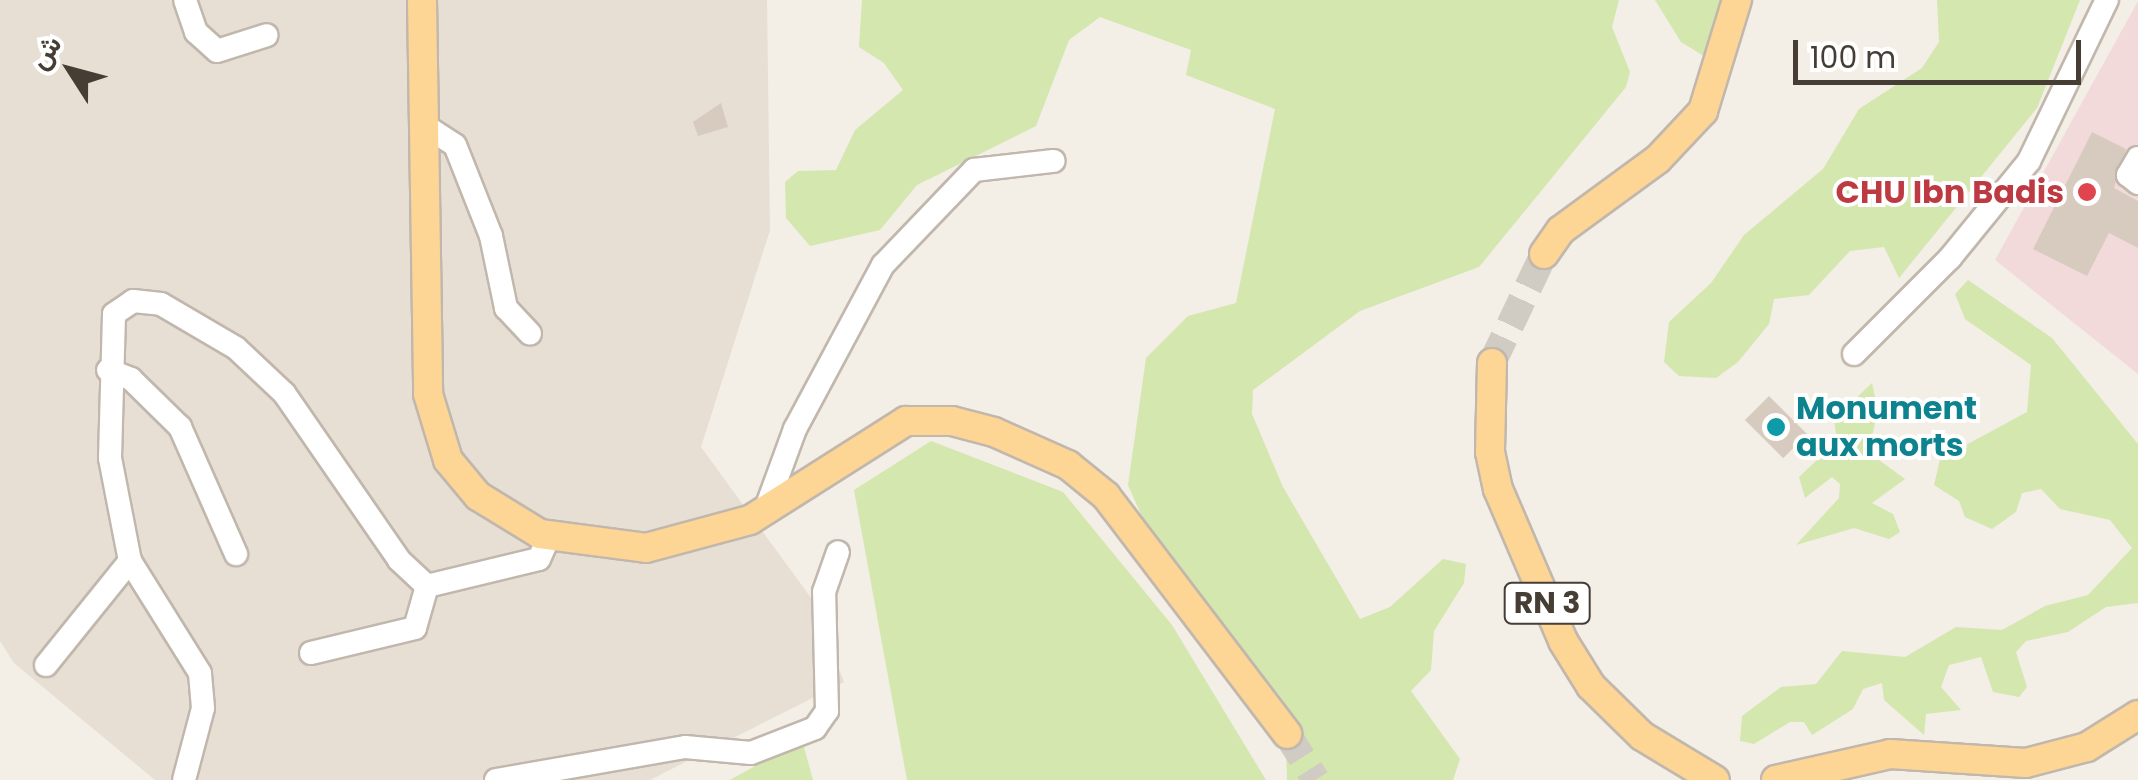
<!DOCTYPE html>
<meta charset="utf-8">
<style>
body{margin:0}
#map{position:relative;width:2138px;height:780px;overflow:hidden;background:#f3eee6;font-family:Poppins,Vazirmatn,sans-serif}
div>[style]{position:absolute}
.residential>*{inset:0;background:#e7dfd4}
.medical>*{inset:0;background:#f3dada}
.green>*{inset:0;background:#d3e7af}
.building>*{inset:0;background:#d7cbbf;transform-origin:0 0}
.major-tunnel>*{height:28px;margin-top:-14px;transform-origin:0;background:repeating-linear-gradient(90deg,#d0cbc3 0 28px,transparent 0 42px)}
.roads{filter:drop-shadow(2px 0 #c1b7ac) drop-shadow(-2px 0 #c1b7ac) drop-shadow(0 2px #c1b7ac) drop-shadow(0 -2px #c1b7ac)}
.minor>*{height:22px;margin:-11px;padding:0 11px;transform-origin:11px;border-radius:11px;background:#fff}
.major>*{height:28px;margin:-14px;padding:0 14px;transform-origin:14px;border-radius:14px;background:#fdd595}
.dots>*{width:28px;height:28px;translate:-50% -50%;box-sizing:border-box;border:5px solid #fff;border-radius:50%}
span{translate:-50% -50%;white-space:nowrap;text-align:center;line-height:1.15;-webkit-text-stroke:8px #fff;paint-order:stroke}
.shield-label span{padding:2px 8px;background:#fff;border:2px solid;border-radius:8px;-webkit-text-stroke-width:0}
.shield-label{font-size:30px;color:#463e35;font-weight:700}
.health-label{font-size:32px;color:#be3a42;font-weight:700}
.right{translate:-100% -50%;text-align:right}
.culture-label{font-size:32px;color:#0d838f;font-weight:700}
.left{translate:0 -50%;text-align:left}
.north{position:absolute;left:20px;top:20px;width:100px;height:100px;-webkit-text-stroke:8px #fff;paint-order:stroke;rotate:306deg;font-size:28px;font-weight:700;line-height:40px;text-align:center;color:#463e35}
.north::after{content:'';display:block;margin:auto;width:35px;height:45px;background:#463e35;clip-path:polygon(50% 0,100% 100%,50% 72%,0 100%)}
.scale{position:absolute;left:1793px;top:40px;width:288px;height:45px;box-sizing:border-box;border:5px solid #463e35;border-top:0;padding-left:12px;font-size:30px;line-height:35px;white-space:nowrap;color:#463e35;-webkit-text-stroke:8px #fff;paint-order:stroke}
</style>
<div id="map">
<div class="residential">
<i style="clip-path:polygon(0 0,767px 0,770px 230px,701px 447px,814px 602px,844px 682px,650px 780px,155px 780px,14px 663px,0 641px)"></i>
</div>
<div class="medical">
<i style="clip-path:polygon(2138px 1px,2138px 374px,1995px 260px)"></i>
</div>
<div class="green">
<i style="clip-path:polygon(862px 0,1619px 0,1612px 27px,1630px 72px,1626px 87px,1479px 267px,1360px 311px,1253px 390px,1252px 414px,1283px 487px,1360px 619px,1390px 607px,1443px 559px,1466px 564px,1464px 583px,1434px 631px,1431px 670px,1411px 691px,1460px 759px,1453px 780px,1287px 780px,1285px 710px,1143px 519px,1128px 485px,1146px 358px,1188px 316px,1236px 303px,1275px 109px,1186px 75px,1191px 50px,1100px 17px,1069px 40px,1036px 126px,917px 185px,880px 230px,810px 246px,786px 218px,785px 182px,798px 171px,836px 170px,855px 130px,903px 90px,884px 63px,859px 47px)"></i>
<i style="clip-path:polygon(1655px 0,1723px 0,1712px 61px,1681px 42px)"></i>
<i style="clip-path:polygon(1937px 0,2080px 0,2037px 108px,1899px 278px,1884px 247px,1850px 251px,1809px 295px,1774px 299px,1769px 324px,1738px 362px,1716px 378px,1679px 376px,1664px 362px,1669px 322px,1711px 283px,1744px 235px,1823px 169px,1859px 109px,1922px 68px,1939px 42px)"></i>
<i style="clip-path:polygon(1968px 280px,2052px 338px,2138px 444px,2138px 603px,2106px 607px,2068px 632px,2026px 641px,2016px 652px,2027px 687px,2019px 697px,1993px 692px,1981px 657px,1949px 665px,1941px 687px,1961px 710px,1926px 714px,1924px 735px,1884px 700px,1882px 683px,1863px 689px,1853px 709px,1812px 735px,1804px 722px,1790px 722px,1754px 744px,1740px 741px,1742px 716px,1781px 687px,1816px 684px,1842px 651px,1905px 657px,1956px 627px,2002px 630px,2045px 606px,2088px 595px,2132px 548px,2110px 520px,2060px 509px,2041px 489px,2022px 493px,2016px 512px,1992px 529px,1965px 517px,1959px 501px,1934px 485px,1940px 459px,2027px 412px,2031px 365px,1965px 319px,1955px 294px)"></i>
<i style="clip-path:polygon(1872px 383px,1878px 411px,1868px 452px,1905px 479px,1872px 503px,1893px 514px,1900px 532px,1889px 539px,1854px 528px,1796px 545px,1839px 498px,1840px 484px,1832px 477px,1805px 498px,1799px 477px,1837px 441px,1834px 419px)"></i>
<i style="clip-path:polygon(931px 441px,1063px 492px,1172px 625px,1266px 780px,907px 780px,854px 490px)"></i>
<i style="clip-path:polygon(802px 740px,813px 780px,730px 780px)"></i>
</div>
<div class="building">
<i style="clip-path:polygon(721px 103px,728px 127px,698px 136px,693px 122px)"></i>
<i style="clip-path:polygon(2092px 132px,2126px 149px,2114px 188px,2138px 201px,2138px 248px,2109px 233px,2087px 276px,2033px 249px)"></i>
<i style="left:1769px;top:396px;width:54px;height:34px;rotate:45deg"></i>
</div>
<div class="major-tunnel">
<i style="left:1492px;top:363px;width:121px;rotate:-64.5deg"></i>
<i style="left:1287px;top:734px;width:54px;rotate:57.8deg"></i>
</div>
<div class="roads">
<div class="minor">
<i style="left:185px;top:0;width:34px;rotate:71deg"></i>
<i style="left:196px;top:32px;width:28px;rotate:42deg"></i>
<i style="left:217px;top:51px;width:52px;rotate:-17.7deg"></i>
<i style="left:427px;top:127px;width:33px;rotate:33deg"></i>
<i style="left:455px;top:145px;width:98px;rotate:68.4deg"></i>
<i style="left:491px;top:236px;width:74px;rotate:78.2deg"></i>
<i style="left:506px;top:308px;width:35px;rotate:47deg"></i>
<i style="left:2138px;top:158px;width:20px;rotate:120deg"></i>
<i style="left:2128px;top:175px;width:13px;rotate:39deg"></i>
<i style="left:1854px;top:354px;width:136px;rotate:-45deg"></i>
<i style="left:1950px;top:258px;width:125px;rotate:-50.8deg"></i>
<i style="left:2029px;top:161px;width:179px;rotate:-64.2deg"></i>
<i style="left:108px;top:370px;width:25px;rotate:21deg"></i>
<i style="left:131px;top:379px;width:69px;rotate:44.4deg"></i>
<i style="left:180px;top:427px;width:139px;rotate:66.2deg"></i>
<i style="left:765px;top:511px;width:87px;rotate:-69.9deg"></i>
<i style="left:795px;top:429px;width:186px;rotate:-61.8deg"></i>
<i style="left:883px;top:265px;width:132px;rotate:-46.2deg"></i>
<i style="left:974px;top:170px;width:80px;rotate:-6.5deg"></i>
<i style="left:311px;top:653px;width:107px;rotate:-13.5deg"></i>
<i style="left:415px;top:628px;width:44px;rotate:-74.1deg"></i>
<i style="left:427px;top:586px;width:115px;rotate:-13.6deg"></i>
<i style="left:539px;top:559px;width:24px;rotate:-66deg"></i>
<i style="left:46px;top:665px;width:134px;rotate:-51.1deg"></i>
<i style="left:184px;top:780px;width:74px;rotate:-75.2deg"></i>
<i style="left:203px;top:708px;width:35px;rotate:-95deg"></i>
<i style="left:200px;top:673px;width:132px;rotate:-122deg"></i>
<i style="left:130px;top:561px;width:105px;rotate:-101deg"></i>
<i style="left:110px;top:458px;width:144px;rotate:-88.4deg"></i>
<i style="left:114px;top:314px;width:23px;rotate:-34deg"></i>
<i style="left:133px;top:301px;width:28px;rotate:6deg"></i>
<i style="left:161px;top:304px;width:87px;rotate:30.4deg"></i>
<i style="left:236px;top:348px;width:66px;rotate:43.2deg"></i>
<i style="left:284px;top:393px;width:203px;rotate:55.4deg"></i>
<i style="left:399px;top:560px;width:38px;rotate:43deg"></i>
<i style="left:496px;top:780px;width:192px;rotate:-9.9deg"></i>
<i style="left:685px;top:747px;width:66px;rotate:5.2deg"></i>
<i style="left:751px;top:753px;width:69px;rotate:-21.3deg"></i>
<i style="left:815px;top:728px;width:21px;rotate:-55deg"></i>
<i style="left:827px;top:711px;width:119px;rotate:-91.4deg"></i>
<i style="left:824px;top:592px;width:42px;rotate:-70.7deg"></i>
</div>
<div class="major">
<i style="left:422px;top:0;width:394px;rotate:89.1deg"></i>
<i style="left:428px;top:394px;width:69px;rotate:73.1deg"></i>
<i style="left:448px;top:460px;width:47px;rotate:50.2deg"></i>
<i style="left:478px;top:496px;width:73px;rotate:31.5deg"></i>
<i style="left:540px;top:534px;width:107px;rotate:7.5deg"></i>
<i style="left:646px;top:548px;width:108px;rotate:-15.1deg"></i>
<i style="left:750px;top:520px;width:185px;rotate:-32.4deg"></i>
<i style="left:906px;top:421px;width:46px"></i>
<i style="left:952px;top:421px;width:43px;rotate:14.7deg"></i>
<i style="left:994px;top:432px;width:81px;rotate:24deg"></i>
<i style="left:1068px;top:465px;width:49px;rotate:39.2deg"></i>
<i style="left:1106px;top:496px;width:299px;rotate:52.7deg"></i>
<i style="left:1544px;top:254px;width:29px;rotate:-55deg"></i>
<i style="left:1561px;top:230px;width:120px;rotate:-36.2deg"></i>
<i style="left:1658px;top:159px;width:66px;rotate:-46.8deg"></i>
<i style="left:1703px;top:111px;width:116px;rotate:-73deg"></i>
<i style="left:1492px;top:363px;width:89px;rotate:91.3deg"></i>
<i style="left:1490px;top:452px;width:38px;rotate:78deg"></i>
<i style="left:1498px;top:489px;width:165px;rotate:66.8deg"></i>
<i style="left:1563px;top:641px;width:53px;rotate:58.1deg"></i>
<i style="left:1591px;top:686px;width:71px;rotate:44.4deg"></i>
<i style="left:1642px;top:736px;width:85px;rotate:31.1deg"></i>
<i style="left:1776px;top:780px;width:117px;rotate:-12.8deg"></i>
<i style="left:1890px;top:754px;width:136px;rotate:3.8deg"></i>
<i style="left:2026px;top:763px;width:63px;rotate:-14.7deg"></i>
<i style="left:2087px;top:747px;width:60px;rotate:-32.1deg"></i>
</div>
</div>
<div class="dots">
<i style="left:2087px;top:192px;background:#e0444e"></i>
<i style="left:1776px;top:427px;background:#0f9aa8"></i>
</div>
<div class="shield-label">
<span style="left:1547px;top:603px">RN 3</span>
</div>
<div class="health-label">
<span class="right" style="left:2064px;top:192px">CHU Ibn Badis</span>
</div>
<div class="culture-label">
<span class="left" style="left:1796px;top:427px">Monument<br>aux morts</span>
</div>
<div class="north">ش</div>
<div class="scale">100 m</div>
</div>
